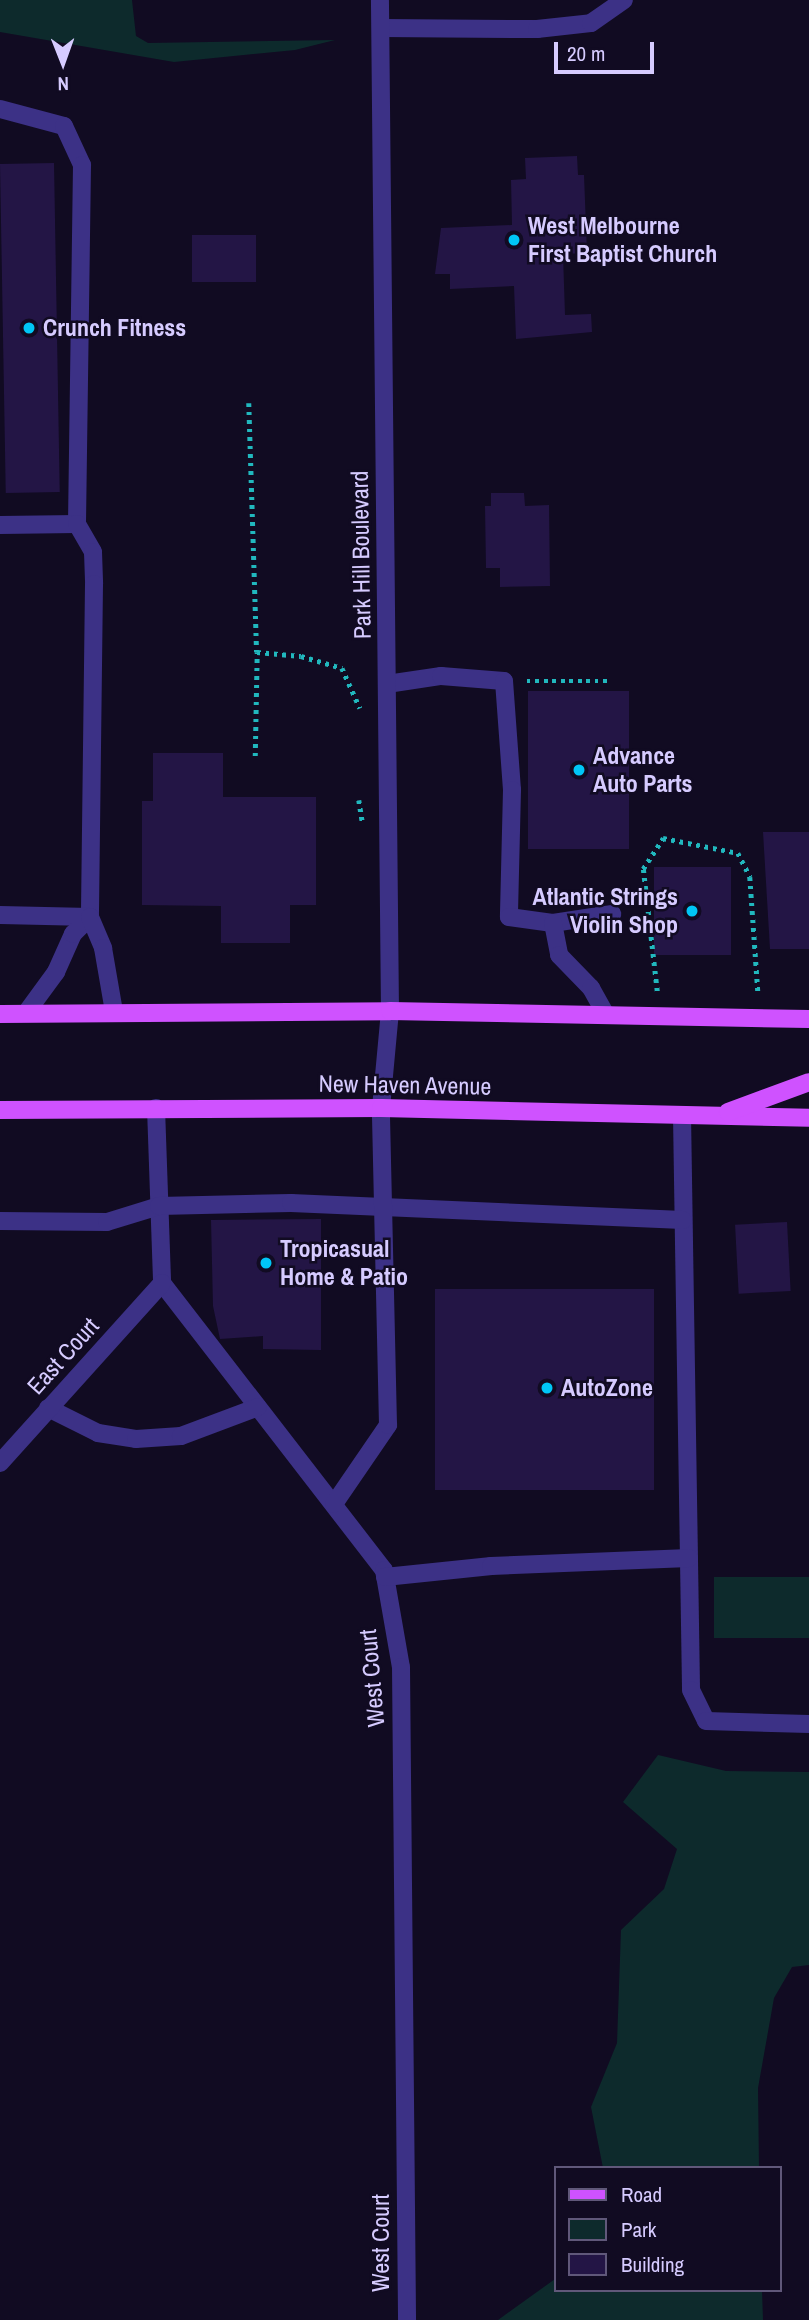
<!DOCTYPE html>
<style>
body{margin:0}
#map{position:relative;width:809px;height:2320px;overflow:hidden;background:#110b22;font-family:"Archivo Narrow",sans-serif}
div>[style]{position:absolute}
.green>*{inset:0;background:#0d2a2c;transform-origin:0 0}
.building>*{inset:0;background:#231545;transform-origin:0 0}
.path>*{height:4.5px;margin-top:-2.25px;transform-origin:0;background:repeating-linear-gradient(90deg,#21b8be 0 3.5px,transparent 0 8.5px)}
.minor>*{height:18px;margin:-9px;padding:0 9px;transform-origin:9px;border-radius:9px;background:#3c3186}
.major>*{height:18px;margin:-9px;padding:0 9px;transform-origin:9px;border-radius:9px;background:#cf52ff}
.dots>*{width:19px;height:19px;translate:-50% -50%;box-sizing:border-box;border:4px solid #110b22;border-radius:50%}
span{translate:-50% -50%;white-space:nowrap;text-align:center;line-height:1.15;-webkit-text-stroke:5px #110b22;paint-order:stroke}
.poi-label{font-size:24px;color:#d6cbff;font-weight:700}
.left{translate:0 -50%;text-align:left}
.right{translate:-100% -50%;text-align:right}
.street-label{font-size:24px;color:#d6cbff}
.legend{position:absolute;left:554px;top:2166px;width:228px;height:126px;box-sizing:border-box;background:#110b22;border:2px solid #60587a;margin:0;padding:9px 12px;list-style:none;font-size:21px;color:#d6cbff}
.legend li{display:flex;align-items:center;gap:14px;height:35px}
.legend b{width:35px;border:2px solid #60587a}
.north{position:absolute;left:28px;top:28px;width:70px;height:70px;-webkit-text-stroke:5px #110b22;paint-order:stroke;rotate:179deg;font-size:19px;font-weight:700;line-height:28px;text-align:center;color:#d6cbff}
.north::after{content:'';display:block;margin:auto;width:24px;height:32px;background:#d6cbff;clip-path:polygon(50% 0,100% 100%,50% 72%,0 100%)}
.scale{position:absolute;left:554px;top:42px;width:100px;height:32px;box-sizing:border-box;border:4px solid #d6cbff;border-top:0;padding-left:9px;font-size:21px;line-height:24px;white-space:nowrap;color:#d6cbff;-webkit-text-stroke:5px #110b22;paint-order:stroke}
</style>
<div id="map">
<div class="green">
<i style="clip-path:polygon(0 0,132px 0,136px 36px,148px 43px,335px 40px,295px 50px,174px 62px,0 32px)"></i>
<i style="left:809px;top:1577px;width:61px;height:95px;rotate:90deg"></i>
<i style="clip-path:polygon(658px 1755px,726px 1771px,809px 1772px,809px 1965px,792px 1967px,774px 1998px,758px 2088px,759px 2168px,603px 2168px,591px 2107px,617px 2043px,621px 1930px,664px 1889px,677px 1849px,623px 1802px)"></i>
<i style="clip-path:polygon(555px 2279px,555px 2290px,762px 2290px,763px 2320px,498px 2320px)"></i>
</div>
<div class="building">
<i style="clip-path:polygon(577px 156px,578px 175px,584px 175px,587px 253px,563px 254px,565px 315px,591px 314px,592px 332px,516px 339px,514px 286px,450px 289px,450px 274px,435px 274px,441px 228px,512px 225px,511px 180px,526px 179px,525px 158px)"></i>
<i style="left:54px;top:163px;width:329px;height:54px;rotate:89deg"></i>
<i style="left:256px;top:235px;width:47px;height:64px;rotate:90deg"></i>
<i style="clip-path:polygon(491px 493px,524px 493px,525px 506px,549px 505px,550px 586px,500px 587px,500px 568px,486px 568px,485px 506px,491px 506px)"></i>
<i style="left:528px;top:691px;width:101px;height:158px"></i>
<i style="clip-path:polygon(153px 753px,223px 753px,223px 797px,316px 797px,316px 905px,290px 905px,290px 943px,221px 943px,221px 906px,142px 905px,142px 801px,153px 801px)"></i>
<i style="clip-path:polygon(763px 832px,809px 832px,809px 949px,770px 949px)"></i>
<i style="left:654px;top:867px;width:77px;height:88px"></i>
<i style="clip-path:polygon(321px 1219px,321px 1350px,263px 1349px,263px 1336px,220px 1339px,213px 1306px,211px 1220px)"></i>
<i style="left:787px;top:1222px;width:69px;height:52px;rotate:87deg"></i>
<i style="left:435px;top:1289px;width:219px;height:201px"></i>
</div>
<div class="path">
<i style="left:249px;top:403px;width:249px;rotate:88.2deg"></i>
<i style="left:257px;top:652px;width:44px;rotate:5.2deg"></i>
<i style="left:301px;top:656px;width:43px;rotate:16.3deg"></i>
<i style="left:342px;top:668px;width:44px;rotate:65.8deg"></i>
<i style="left:527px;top:681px;width:83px"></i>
<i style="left:255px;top:756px;width:104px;rotate:-88.9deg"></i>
<i style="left:359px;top:800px;width:24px;rotate:81deg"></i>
<i style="left:657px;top:991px;width:123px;rotate:-96.5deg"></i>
<i style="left:643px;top:869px;width:37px;rotate:-57deg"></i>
<i style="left:663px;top:838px;width:76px;rotate:11.3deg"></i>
<i style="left:738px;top:853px;width:27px;rotate:63deg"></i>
<i style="left:750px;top:877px;width:115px;rotate:86deg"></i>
</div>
<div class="minor">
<i style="left:381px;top:28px;width:156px;rotate:0.4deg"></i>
<i style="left:537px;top:29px;width:54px;rotate:-6.3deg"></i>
<i style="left:591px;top:23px;width:40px;rotate:-34.9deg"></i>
<i style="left:0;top:109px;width:66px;rotate:14.9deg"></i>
<i style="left:64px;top:126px;width:43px;rotate:65.2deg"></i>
<i style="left:82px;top:165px;width:359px;rotate:90.8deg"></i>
<i style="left:0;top:525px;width:77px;rotate:-0.7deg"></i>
<i style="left:77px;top:524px;width:32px;rotate:60deg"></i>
<i style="left:93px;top:552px;width:32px;rotate:88deg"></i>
<i style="left:94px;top:584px;width:333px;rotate:90.7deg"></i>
<i style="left:90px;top:917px;width:90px;rotate:-178.7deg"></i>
<i style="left:387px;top:684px;width:55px;rotate:-8.4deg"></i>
<i style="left:441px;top:676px;width:63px;rotate:4.5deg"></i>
<i style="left:504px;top:681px;width:109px;rotate:85.8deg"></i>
<i style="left:512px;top:790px;width:127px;rotate:91.4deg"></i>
<i style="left:509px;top:917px;width:44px;rotate:7.8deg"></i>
<i style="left:553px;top:923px;width:60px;rotate:-8.7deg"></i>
<i style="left:553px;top:923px;width:33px;rotate:79deg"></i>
<i style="left:559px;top:955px;width:46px;rotate:45.9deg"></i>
<i style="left:591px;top:988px;width:29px;rotate:61deg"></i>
<i style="left:26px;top:1013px;width:51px;rotate:-53.8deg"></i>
<i style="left:56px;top:972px;width:42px;rotate:-65.9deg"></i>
<i style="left:73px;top:934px;width:24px;rotate:-45deg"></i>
<i style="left:90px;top:917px;width:34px;rotate:67deg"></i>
<i style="left:103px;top:948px;width:65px;rotate:80.2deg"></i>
<i style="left:156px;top:1108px;width:175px;rotate:88deg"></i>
<i style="left:162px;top:1283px;width:363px;rotate:52.3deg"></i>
<i style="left:384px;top:1570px;width:98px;rotate:80.1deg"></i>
<i style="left:401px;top:1667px;width:653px;rotate:89.47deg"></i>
<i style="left:682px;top:1115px;width:575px;rotate:89.1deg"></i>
<i style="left:691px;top:1690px;width:34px;rotate:64deg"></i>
<i style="left:706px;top:1721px;width:103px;rotate:1.7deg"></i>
<i style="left:0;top:1221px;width:107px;rotate:0.5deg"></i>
<i style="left:107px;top:1222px;width:54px;rotate:-17.1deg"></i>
<i style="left:159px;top:1206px;width:132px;rotate:-1.3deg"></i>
<i style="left:291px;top:1203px;width:392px;rotate:2.5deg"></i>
<i style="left:48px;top:1408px;width:56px;rotate:26.6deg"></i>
<i style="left:98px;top:1433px;width:38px;rotate:9deg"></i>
<i style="left:136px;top:1439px;width:45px;rotate:-3.8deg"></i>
<i style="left:181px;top:1436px;width:82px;rotate:-20.6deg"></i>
<i style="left:0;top:1463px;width:242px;rotate:-48deg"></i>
<i style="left:334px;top:1504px;width:96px;rotate:-55.6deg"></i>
<i style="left:388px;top:1425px;width:317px;rotate:-91.3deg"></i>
<i style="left:381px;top:1108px;width:97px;rotate:-84.7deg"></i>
<i style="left:390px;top:1011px;width:1011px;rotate:-90.57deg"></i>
<i style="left:385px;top:1577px;width:107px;rotate:-5.9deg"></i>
<i style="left:491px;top:1566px;width:198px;rotate:-2.3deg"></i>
</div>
<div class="major">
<i style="left:0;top:1014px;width:390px;rotate:-0.4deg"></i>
<i style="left:390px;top:1011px;width:419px;rotate:1.1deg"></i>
<i style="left:0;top:1110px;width:381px;rotate:-0.3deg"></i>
<i style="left:381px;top:1108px;width:428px;rotate:1.3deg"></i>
<i style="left:728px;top:1112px;width:86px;rotate:-20.3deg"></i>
</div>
<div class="dots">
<i style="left:514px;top:240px;background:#00c6f6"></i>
<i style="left:29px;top:328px;background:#00c6f6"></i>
<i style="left:579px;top:770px;background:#00c6f6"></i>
<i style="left:692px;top:911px;background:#00c6f6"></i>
<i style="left:266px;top:1263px;background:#00c6f6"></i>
<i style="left:547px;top:1388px;background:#00c6f6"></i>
</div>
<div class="poi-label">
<span class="left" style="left:528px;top:240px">West Melbourne<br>First Baptist Church</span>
<span class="left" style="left:43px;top:328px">Crunch Fitness</span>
<span class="left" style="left:593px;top:770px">Advance<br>Auto Parts</span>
<span class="right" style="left:678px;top:911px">Atlantic Strings<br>Violin Shop</span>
<span class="left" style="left:280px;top:1263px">Tropicasual<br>Home &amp; Patio</span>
<span class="left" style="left:561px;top:1388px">AutoZone</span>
</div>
<div class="street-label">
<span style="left:361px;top:555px;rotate:-91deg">Park Hill Boulevard</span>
<span style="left:405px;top:1085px;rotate:1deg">New Haven Avenue</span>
<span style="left:63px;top:1356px;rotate:-48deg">East Court</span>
<span style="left:372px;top:1678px;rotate:-95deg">West Court</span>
<span style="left:381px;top:2243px;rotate:-90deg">West Court</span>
</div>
<ul class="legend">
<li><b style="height:9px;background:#cf52ff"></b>Road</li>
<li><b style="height:19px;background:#0d2a2c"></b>Park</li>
<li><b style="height:19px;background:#231545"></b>Building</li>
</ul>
<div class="north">N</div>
<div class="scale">20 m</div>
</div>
